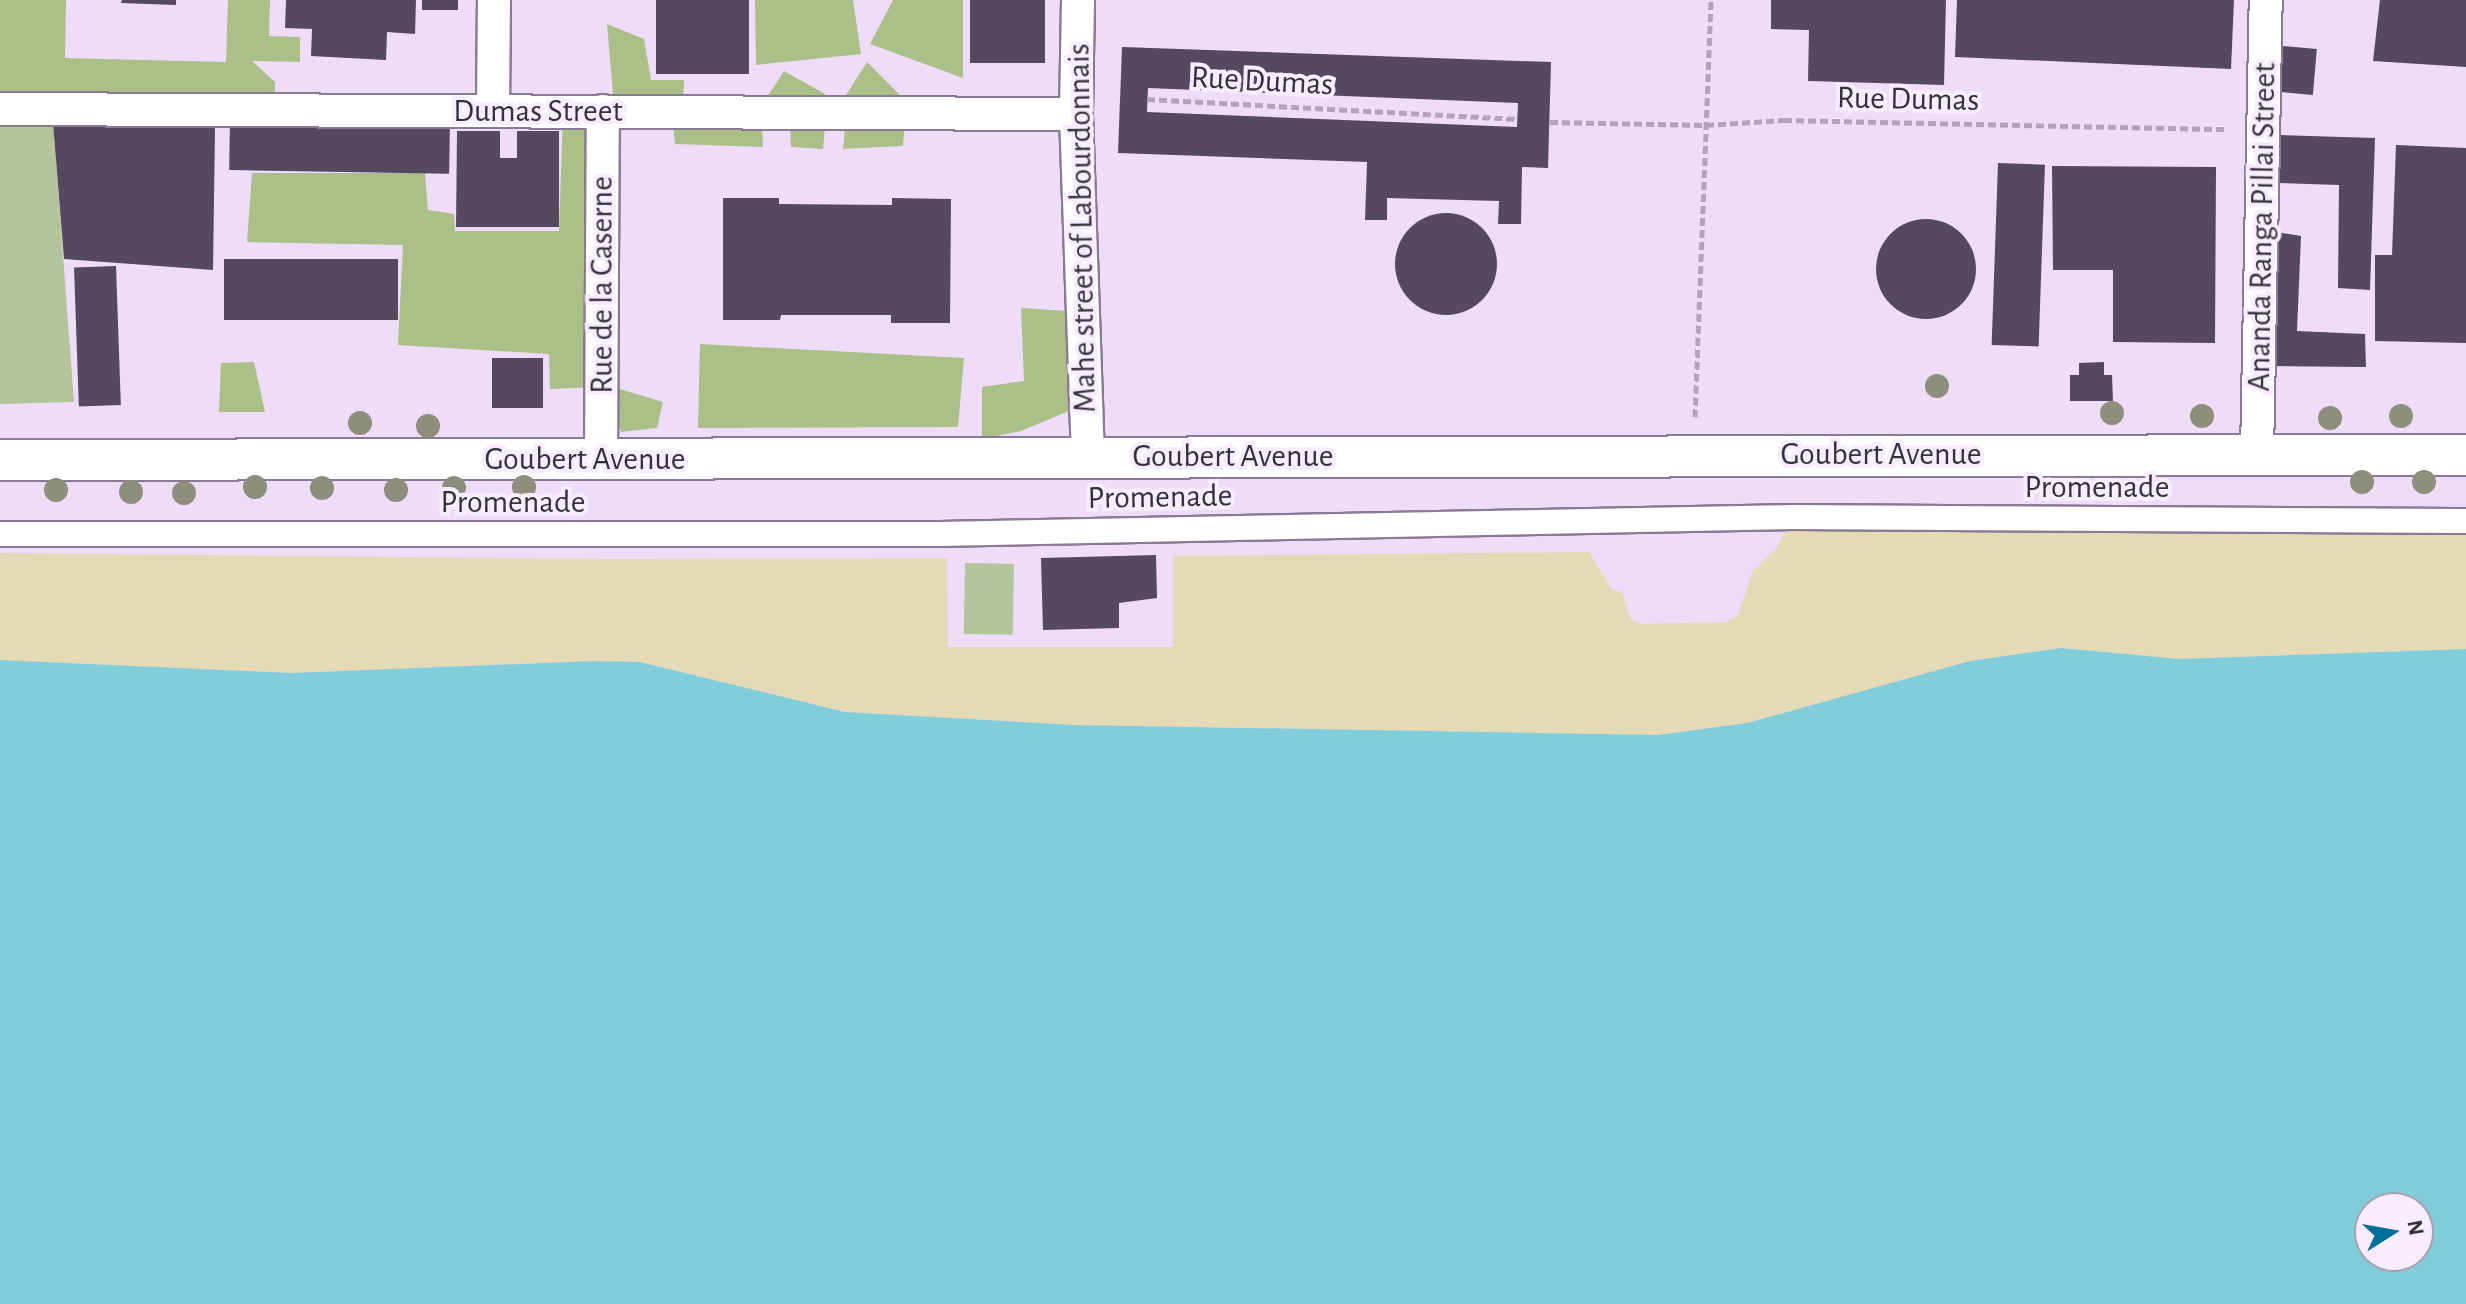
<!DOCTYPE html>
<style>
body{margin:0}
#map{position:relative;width:2466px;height:1304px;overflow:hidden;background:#efdcf9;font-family:"Alegreya Sans",sans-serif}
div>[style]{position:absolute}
.green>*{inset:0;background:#b5c59b;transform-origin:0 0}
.forest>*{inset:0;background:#abbf88}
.sand>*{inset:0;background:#e4dbb6}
.water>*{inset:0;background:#81cdd9}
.building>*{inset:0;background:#554861;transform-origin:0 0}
.round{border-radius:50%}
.path>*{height:5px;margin-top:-2.5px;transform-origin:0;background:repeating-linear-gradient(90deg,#b2a3ba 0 8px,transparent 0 12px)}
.roads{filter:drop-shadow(2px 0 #8b7a94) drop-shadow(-2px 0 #8b7a94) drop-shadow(0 2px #8b7a94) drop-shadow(0 -2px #8b7a94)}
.pedestrian>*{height:24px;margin:-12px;padding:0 12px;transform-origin:12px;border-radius:12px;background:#fff}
.minor>*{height:32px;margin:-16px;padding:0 16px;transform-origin:16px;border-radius:16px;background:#fff}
.tertiary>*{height:40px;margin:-20px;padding:0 20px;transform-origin:20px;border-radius:20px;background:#fff}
.trees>*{width:24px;height:24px;margin:-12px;border-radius:50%;background:#8d8e7b}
span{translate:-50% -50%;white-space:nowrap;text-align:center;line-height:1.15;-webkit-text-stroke:8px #f8edfe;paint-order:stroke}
.street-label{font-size:32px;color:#372f3b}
.north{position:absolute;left:2354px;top:1192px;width:80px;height:80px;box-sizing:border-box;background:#f8edfe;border:2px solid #aba1b0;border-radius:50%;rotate:79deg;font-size:22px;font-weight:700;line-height:32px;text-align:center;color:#372f3b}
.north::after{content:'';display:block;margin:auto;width:28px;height:36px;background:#006f9a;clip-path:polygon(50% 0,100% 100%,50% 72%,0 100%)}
</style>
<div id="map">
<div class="green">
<i style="clip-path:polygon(51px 95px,74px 402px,0 404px,0 97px)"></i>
<i style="left:965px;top:563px;width:49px;height:71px;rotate:1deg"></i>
</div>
<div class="forest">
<i style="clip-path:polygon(0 0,66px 0,65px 58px,226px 62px,228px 0,270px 0,269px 36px,300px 37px,300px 62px,252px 61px,275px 82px,275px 99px,0 92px)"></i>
<i style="clip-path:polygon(755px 0,853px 0,861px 54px,756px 65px)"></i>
<i style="clip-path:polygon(893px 0,963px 0,963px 78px,870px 44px)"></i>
<i style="clip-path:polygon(607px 24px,644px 39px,651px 80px,684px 80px,683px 106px,614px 104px)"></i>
<i style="clip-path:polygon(867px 62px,909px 104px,764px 102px,784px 71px,841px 103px)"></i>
<i style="clip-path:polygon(563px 113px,600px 114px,594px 387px,550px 389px,549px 354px,398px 345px,403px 245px,247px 242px,252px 173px,425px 173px,428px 210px,454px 214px,455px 231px,559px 231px)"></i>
<i style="clip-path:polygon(672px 114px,905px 122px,903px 146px,843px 149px,845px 127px,825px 126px,823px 149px,791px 147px,790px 123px,762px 124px,763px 147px,675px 144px)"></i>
<i style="clip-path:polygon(1021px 308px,1068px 311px,1076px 408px,1021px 431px,982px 439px,982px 387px,1024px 381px)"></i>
<i style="clip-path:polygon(700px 344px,964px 358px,958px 427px,698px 428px)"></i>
<i style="clip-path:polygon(254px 362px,265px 412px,219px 412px,221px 363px)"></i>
<i style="clip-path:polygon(613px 387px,663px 402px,657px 428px,621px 432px,610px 409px)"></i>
</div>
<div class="sand">
<i style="clip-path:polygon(2466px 526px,2466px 649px,2179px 659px,2061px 648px,1970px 661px,1747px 723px,1658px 735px,1075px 725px,845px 712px,640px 662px,594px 661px,292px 673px,0 660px,0 553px,614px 559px,947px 558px,948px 647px,1173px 647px,1173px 556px,1589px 552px,1612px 590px,1622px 592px,1630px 618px,1639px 624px,1726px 622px,1738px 615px,1752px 573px,1777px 548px,1786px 529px)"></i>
</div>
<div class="water">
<i style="clip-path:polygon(evenodd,2061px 648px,2179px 659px,2466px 649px,2466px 1304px,0 1304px,0 660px,292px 673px,594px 661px,640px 662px,845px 712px,1075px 725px,1658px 735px,1747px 723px,1970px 661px,2061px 648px,2370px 1208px,2418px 1208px,2418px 1256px,2370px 1256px,2370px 1208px)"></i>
</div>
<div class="building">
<i style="clip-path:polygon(122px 0,176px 0,176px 5px,121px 3px)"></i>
<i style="clip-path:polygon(286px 0,416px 0,415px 34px,387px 32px,386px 60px,311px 56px,312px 29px,285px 28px)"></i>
<i style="left:422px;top:0;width:36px;height:10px"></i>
<i style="left:656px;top:0;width:93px;height:74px"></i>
<i style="left:970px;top:0;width:75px;height:63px"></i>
<i style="clip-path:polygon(1771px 0,1946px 0,1944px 85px,1808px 81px,1809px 30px,1771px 29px)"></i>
<i style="clip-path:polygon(1957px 0,2234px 0,2231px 69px,1955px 57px)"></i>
<i style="clip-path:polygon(2380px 0,2466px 0,2466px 67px,2373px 61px)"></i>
<i style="left:2282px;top:46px;width:35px;height:46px;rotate:5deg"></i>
<i style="clip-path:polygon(evenodd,1122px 47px,1551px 62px,1548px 168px,1522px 167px,1521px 224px,1498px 224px,1499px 201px,1387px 198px,1387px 220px,1365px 220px,1367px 162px,1118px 153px,1122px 47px,1148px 88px,1518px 103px,1517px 127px,1147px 112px,1148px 88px)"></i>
<i style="left:230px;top:121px;width:220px;height:49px;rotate:1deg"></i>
<i style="clip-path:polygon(53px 123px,215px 128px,213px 270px,64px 259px)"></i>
<i style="clip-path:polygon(457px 131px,500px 131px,500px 158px,517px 158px,517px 131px,559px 131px,559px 227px,456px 227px)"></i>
<i style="clip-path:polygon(2280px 135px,2375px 138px,2370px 290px,2338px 288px,2339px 185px,2279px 183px)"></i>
<i style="clip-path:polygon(2396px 145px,2466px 148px,2466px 343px,2375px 341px,2375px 255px,2392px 255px)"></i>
<i style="left:1998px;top:163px;width:47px;height:182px;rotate:2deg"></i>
<i style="clip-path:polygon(2052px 166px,2216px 167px,2215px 343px,2113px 342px,2113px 270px,2053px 270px)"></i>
<i style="clip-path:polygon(723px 198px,779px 198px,779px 204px,892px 205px,892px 198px,951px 199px,950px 323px,891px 323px,891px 315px,781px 315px,780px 320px,723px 320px)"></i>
<i class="round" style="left:1395px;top:213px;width:102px;height:102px"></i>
<i class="round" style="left:1876px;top:219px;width:100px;height:100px"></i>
<i style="clip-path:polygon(2276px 232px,2301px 236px,2297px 331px,2365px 334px,2366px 367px,2272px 366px)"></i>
<i style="left:224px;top:259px;width:174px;height:61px"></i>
<i style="left:116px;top:266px;width:139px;height:42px;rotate:88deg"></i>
<i style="left:492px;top:358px;width:51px;height:50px"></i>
<i style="clip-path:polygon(2104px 362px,2104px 375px,2112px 375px,2113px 401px,2070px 401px,2070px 375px,2079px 375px,2079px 363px)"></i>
<i style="clip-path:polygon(1156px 555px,1157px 598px,1119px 603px,1119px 628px,1043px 630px,1041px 558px)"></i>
</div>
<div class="path">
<i style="left:1147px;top:99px;width:371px;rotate:3.1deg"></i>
<i style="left:1550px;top:122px;width:156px;rotate:1.1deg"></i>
<i style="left:1706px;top:125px;width:78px;rotate:-3.7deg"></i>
<i style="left:1784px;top:120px;width:444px;rotate:1.2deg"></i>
<i style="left:1695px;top:417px;width:417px;rotate:-87.8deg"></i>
</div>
<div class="roads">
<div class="pedestrian">
<i style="left:0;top:534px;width:939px"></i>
<i style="left:939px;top:534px;width:854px;rotate:-1.14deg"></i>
<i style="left:1793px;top:517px;width:673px;rotate:0.34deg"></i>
</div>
<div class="minor">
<i style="left:1078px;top:0;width:114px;rotate:91deg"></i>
<i style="left:1076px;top:114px;width:342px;rotate:88deg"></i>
<i style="left:0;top:109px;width:1076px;rotate:0.27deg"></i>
<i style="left:493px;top:110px;width:110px;rotate:-89.5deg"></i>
<i style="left:2257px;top:454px;width:454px;rotate:-88.9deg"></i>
<i style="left:601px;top:458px;width:347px;rotate:-89.7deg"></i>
</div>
<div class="tertiary">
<i style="left:0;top:460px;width:2466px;rotate:-0.12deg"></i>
</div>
</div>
<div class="trees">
<i style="left:1937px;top:386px"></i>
<i style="left:2112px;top:413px"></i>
<i style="left:2202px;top:416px"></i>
<i style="left:2401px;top:416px"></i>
<i style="left:2330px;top:418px"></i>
<i style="left:360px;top:423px"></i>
<i style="left:428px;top:426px"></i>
<i style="left:2362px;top:482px"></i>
<i style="left:2424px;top:482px"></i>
<i style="left:255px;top:487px"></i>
<i style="left:524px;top:487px"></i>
<i style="left:322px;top:488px"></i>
<i style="left:454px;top:488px"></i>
<i style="left:56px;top:490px"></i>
<i style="left:396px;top:490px"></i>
<i style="left:131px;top:492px"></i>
<i style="left:184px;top:493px"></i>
</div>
<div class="street-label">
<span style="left:1262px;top:81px;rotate:3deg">Rue Dumas</span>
<span style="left:1908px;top:99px;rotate:1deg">Rue Dumas</span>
<span style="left:538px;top:111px">Dumas Street</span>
<span style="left:2262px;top:227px;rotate:-89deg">Ananda Ranga Pillai Street</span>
<span style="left:1082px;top:228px;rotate:-91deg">Mahe street of Labourdonnais</span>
<span style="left:602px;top:285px;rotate:-90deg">Rue de la Caserne</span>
<span style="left:1881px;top:454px">Goubert Avenue</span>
<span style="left:1233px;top:456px">Goubert Avenue</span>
<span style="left:585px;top:459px">Goubert Avenue</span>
<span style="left:2097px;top:487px">Promenade</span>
<span style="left:1160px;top:497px;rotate:-1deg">Promenade</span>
<span style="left:513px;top:502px">Promenade</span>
</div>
<div class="north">N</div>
</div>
